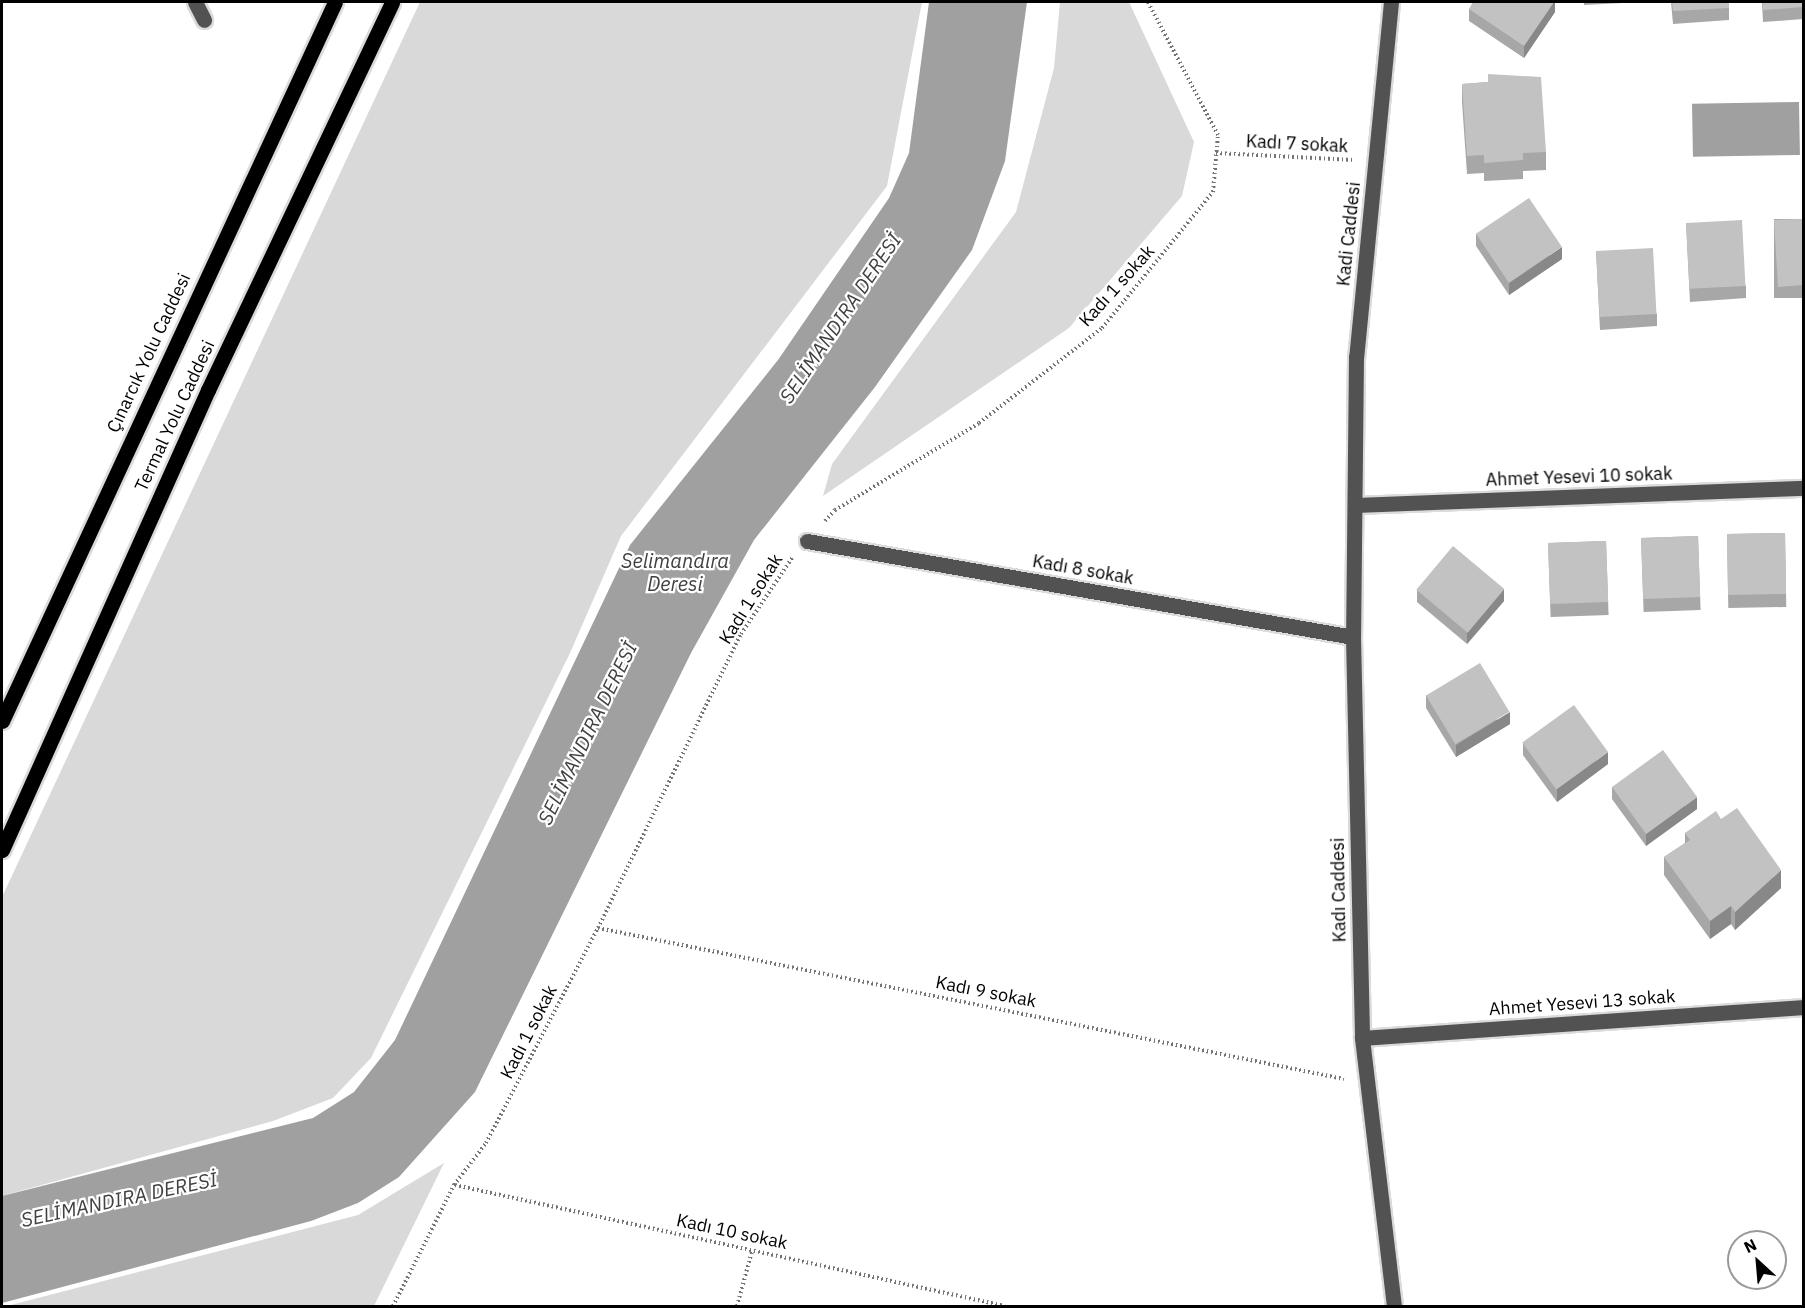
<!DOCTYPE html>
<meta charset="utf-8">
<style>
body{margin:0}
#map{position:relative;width:1805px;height:1308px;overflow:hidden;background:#fff;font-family:"IBM Plex Sans",sans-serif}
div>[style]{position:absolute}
.green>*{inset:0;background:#d9d9d9}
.water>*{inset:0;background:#a0a0a0;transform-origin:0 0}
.path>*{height:4px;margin-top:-2px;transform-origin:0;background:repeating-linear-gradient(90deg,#747474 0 1.5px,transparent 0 4.5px)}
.roads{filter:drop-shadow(2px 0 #dbdbdb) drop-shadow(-2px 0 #dbdbdb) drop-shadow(0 2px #dbdbdb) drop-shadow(0 -2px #dbdbdb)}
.minor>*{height:15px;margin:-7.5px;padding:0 7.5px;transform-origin:7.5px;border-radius:7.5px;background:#525252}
.major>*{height:15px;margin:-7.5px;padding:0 7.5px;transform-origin:7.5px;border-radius:7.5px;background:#000}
.wall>*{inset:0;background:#a7a7a7;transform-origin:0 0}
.shaded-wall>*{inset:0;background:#888}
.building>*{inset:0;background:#c2c2c2;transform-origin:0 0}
span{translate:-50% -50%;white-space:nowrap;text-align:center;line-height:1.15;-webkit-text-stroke:4.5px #fff;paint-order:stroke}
.street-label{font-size:18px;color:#000}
.water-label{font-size:20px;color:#414141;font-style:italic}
.frame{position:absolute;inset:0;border:3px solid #000;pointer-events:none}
.north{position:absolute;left:1727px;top:1230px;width:60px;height:60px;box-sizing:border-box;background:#fff;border:2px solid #999;border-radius:50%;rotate:334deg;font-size:16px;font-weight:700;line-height:24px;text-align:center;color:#000}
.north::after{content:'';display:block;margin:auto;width:21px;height:27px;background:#000;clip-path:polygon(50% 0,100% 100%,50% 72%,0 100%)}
</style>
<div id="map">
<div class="green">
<i style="clip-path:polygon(420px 2px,922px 2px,887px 186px,621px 536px,570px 653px,371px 1058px,333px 1098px,273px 1121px,2px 1196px,2px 897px)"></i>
<i style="clip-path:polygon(1060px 2px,1129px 2px,1194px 142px,1182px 196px,1069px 328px,823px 496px,832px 464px,1016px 212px,1054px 68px)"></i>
<i style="clip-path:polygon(444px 1163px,374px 1306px,7px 1306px,358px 1215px)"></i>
</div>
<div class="water">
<i style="clip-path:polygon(929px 2px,1027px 2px,1005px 161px,972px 250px,875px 387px,754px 540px,691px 653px,475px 1092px,399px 1177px,358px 1203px,311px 1221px,2px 1303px,2px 1196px,313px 1118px,354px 1092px,395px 1040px,630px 545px,778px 360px,889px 198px,909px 153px)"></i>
<i style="left:1799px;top:102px;width:53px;height:107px;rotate:89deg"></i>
</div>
<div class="path">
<i style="left:1216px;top:153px;width:138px;rotate:2.9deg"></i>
<i style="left:825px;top:521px;width:15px;rotate:-48deg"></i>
<i style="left:835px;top:510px;width:168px;rotate:-31.1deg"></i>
<i style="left:979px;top:423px;width:155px;rotate:-37.7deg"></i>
<i style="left:1102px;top:328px;width:176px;rotate:-50.8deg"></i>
<i style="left:1213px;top:192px;width:57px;rotate:-85deg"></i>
<i style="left:1218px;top:135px;width:150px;rotate:-117.8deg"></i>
<i style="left:598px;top:928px;width:761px;rotate:11.44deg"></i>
<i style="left:455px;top:1185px;width:563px;rotate:12.41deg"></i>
<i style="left:393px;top:1306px;width:136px;rotate:-63.2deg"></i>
<i style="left:454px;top:1185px;width:53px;rotate:-52.7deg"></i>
<i style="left:486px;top:1143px;width:242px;rotate:-62.5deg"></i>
<i style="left:598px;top:928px;width:327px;rotate:-64.1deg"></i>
<i style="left:741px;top:634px;width:92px;rotate:-56.1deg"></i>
<i style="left:737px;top:1306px;width:57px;rotate:-74.7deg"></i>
</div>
<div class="roads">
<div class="minor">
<i style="left:195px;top:2px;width:20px;rotate:63deg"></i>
<i style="left:1391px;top:2px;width:357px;rotate:95.6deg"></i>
<i style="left:1356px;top:357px;width:280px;rotate:90.6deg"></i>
<i style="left:1353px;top:637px;width:401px;rotate:88.7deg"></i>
<i style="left:1362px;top:1038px;width:270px;rotate:83.2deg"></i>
<i style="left:1356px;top:505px;width:448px;rotate:-2.2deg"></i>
<i style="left:807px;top:541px;width:554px;rotate:9.97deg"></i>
<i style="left:1362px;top:1038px;width:443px;rotate:-4deg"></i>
</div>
<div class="major">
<i style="left:2px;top:721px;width:792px;rotate:-65.15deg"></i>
<i style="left:2px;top:850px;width:504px;rotate:-65.88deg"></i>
<i style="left:208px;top:390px;width:429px;rotate:-64.6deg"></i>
</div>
</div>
<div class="wall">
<i style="clip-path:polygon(1555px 2px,1555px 12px,1524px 58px,1469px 21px,1469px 9px)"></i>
<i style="clip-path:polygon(1584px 2px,1641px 2px,1584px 5px)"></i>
<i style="clip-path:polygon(1671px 2px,1729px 2px,1729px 20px,1673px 24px)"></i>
<i style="clip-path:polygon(1762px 2px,1803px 2px,1803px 19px,1763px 22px)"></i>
<i style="clip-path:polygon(1488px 74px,1546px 152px,1546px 170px,1523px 171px,1523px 179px,1484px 181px,1484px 173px,1467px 174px,1462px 102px,1462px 84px,1488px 82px)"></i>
<i style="left:1803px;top:219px;width:79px;height:29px;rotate:90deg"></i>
<i style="clip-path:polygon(1686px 223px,1746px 286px,1746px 298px,1690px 302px)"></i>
<i style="clip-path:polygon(1476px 234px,1562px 259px,1509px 295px,1476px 246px)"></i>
<i style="clip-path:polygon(1596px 251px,1657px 314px,1657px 326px,1600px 330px)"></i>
<i style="left:1785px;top:533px;width:74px;height:58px;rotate:89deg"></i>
<i style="left:1698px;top:536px;width:74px;height:57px;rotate:88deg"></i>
<i style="left:1606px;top:541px;width:74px;height:58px;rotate:88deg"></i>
<i style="clip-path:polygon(1417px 590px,1504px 601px,1467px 644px,1417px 602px)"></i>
<i style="clip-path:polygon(1426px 695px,1510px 724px,1456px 757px,1426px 708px)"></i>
<i style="clip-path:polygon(1523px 743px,1608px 764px,1557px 802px,1523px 755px)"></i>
<i style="clip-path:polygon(1612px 787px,1697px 809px,1646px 846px,1612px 799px)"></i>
<i style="clip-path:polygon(1721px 819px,1781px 888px,1735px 930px,1731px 924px,1710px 939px,1664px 875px,1664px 857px,1685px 843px,1685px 833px)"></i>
</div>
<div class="shaded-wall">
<i style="clip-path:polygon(1554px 2px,1555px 2px,1555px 12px,1524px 58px,1524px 46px)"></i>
<i style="clip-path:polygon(1562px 247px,1562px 259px,1509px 295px,1509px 283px)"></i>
<i style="clip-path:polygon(1504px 589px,1504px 601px,1467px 644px,1467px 632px)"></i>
<i style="clip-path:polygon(1510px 712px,1510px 724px,1456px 757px,1456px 745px)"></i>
<i style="clip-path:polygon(1608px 752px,1608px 764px,1557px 802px,1557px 789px)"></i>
<i style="clip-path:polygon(1697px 797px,1697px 809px,1646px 846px,1646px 834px)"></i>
<i style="clip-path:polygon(1781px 870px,1781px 888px,1735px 930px,1735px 912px)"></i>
<i style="clip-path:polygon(1731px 906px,1731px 924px,1710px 939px,1710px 921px)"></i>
</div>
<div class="building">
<i style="clip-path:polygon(1473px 2px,1554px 2px,1524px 46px,1469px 9px)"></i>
<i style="clip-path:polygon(1672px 2px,1729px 2px,1729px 8px,1673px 11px)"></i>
<i style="clip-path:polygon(1763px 2px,1803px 2px,1803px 7px,1763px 10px)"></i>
<i style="clip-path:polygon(1488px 74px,1541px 77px,1546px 152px,1523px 153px,1523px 160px,1484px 163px,1484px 155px,1467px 156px,1462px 84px,1488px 82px)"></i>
<i style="left:1529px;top:198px;width:59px;height:64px;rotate:56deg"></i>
<i style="clip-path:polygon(1803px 219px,1803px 285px,1778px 287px,1774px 220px)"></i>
<i style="left:1742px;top:220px;width:66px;height:56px;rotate:87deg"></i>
<i style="left:1653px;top:248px;width:66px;height:57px;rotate:87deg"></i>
<i style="left:1785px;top:533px;width:61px;height:58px;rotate:89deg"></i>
<i style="left:1698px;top:536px;width:61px;height:57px;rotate:88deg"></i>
<i style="left:1606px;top:541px;width:61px;height:58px;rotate:88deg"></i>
<i style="left:1453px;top:546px;width:67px;height:57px;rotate:40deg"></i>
<i style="left:1480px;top:663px;width:57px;height:63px;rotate:59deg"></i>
<i style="left:1574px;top:705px;width:58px;height:64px;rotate:54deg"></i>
<i style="left:1663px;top:750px;width:58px;height:63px;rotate:54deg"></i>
<i style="clip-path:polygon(1737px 808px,1781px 870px,1735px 912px,1731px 906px,1710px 921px,1664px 857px,1690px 840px,1685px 833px,1716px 811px,1721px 819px)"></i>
</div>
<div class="street-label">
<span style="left:1297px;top:144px;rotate:3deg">Kadı 7 sokak</span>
<span style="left:1349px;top:234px;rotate:-84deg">Kadi Caddesi</span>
<span style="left:1117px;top:286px;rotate:-48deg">Kadı 1 sokak</span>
<span style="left:149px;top:353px;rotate:-65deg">Çınarcık Yolu Caddesi</span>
<span style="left:175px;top:416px;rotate:-65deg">Termal Yolu Caddesi</span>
<span style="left:1579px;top:477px;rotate:-2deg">Ahmet Yesevi 10 sokak</span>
<span style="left:1083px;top:570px;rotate:10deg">Kadı 8 sokak</span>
<span style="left:751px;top:599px;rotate:-58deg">Kadı 1 sokak</span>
<span style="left:1339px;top:890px;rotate:-91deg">Kadı Caddesi</span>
<span style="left:986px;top:992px;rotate:11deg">Kadı 9 sokak</span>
<span style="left:1582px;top:1003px;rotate:-4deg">Ahmet Yesevi 13 sokak</span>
<span style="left:529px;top:1032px;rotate:-63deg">Kadı 1 sokak</span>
<span style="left:732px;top:1232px;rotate:12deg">Kadı 10 sokak</span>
</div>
<div class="water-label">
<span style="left:840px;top:318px;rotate:-56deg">SELİMANDIRA DERESİ</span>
<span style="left:675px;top:572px">Selimandıra<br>Deresi</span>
<span style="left:587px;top:733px;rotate:-64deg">SELİMANDIRA DERESİ</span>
<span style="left:119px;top:1199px;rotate:-12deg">SELİMANDIRA DERESİ</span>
</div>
<div class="frame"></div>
<div class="north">N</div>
</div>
